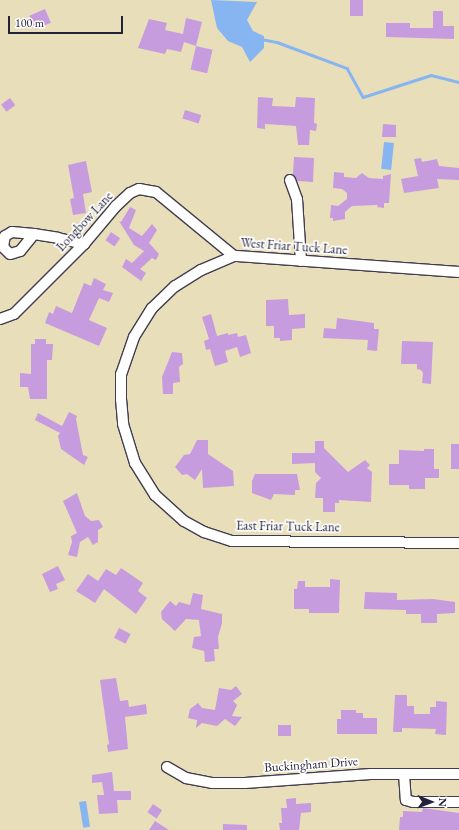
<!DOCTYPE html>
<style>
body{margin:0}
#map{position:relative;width:459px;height:830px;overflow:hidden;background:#e9deba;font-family:"EB Garamond",serif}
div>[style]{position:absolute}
.water>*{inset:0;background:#86b5f1;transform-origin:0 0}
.stream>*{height:2.5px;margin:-1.25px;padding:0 1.25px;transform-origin:1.25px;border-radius:1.25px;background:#86b5f1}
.building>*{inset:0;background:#c69cde;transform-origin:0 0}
.roads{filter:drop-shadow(1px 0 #403e4e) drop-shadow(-1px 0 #403e4e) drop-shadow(0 1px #403e4e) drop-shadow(0 -1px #403e4e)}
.minor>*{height:10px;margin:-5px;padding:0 5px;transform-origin:5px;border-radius:5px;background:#fff}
span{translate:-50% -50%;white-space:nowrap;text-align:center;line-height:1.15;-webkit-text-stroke:3.5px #fff;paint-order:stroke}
.street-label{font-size:13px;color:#22223b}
.north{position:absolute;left:411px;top:782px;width:40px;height:40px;-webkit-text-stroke:3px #fff;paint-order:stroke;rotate:91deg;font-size:11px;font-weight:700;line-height:16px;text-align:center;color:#22223b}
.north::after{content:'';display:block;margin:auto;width:14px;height:18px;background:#22223b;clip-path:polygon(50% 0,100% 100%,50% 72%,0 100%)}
.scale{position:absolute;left:8px;top:16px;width:115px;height:18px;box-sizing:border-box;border:2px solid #22223b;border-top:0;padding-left:5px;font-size:12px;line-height:14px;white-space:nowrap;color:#22223b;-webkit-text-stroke:3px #fff;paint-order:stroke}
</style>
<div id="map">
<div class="water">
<i style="clip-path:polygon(211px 0,257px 2px,247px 20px,253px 31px,264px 36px,264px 48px,250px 62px,242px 47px,228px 41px,217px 28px)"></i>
<i style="left:384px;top:142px;width:10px;height:27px;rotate:6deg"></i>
<i style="left:86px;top:801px;width:26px;height:7px;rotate:81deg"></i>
</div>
<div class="stream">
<i style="left:261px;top:39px;width:16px;rotate:11deg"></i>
<i style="left:277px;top:42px;width:75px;rotate:20.4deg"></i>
<i style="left:347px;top:68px;width:33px;rotate:61deg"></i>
<i style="left:363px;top:97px;width:71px;rotate:-17.9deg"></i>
<i style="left:431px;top:75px;width:29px;rotate:14deg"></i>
</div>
<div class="building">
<i style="left:350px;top:0;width:13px;height:16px"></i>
<i style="left:45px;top:9px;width:15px;height:17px;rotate:67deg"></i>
<i style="clip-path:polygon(433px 11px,443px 11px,443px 26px,454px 26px,454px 39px,386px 37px,386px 23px,410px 23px,410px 28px,433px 28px)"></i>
<i style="clip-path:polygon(186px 18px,202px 22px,196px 46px,184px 42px,181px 52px,167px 49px,165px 54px,138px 48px,149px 19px,167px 23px,165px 30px,183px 34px)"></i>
<i style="left:196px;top:46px;width:17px;height:24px;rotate:13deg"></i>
<i style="clip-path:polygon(258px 97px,273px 98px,272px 106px,295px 107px,296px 97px,315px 98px,314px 123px,317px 124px,316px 131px,310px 130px,309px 145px,298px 145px,296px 126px,265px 124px,265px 129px,257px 128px)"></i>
<i style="left:10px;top:98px;width:9px;height:11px;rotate:54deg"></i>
<i style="left:185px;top:110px;width:17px;height:9px;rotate:17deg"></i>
<i style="clip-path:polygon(383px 124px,396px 125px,396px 137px,382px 137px)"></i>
<i style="clip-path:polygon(294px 157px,314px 158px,313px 182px,297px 181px,293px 174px)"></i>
<i style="clip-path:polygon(421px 158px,422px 162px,437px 159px,439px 166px,459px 168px,459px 180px,437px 179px,439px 188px,404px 193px,401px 179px,418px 176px,414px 159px)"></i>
<i style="clip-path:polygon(86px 161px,92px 192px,83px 194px,86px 213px,73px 215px,70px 199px,74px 198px,68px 165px)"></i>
<i style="clip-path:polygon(334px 172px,344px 173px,344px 177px,356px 178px,362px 173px,369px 178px,383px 179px,383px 176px,391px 174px,389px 203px,384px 203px,384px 208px,377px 207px,378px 205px,352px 206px,345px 212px,345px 219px,333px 221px,333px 218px,330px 218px,331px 205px,338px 206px,347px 199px,347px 193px,342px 189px,333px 188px)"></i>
<i style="clip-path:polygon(130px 207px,136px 210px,129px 228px,142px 236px,152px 224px,157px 230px,149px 243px,159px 254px,156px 260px,152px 258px,140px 269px,146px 273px,141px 281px,122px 267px,126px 259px,132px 263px,144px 251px,134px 245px,119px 221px,121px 222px)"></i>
<i style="left:111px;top:232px;width:11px;height:10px;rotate:34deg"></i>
<i style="clip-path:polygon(94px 278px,106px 284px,103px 290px,113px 293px,109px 302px,99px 298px,89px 320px,107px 328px,99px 346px,45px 323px,49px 312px,53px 314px,56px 306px,72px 313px,84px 283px,91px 286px)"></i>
<i style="clip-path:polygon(288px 299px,289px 315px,305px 314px,305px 328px,292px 329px,292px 340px,280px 341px,280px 338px,274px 338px,274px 326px,266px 326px,266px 300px)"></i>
<i style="clip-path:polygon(211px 314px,217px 336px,228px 333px,228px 335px,237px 333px,238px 337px,246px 335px,251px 353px,240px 357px,237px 347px,225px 351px,228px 362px,215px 366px,210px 349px,206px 350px,204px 341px,209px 339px,202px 317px)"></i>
<i style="clip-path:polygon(337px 318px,374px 323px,374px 329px,379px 329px,377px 351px,367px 350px,368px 340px,323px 338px,324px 328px,336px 329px)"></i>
<i style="clip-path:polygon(35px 339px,46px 339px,46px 344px,53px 344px,52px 360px,47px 360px,47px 399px,30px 399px,28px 387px,20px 387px,20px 373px,31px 374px,31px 344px,35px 344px)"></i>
<i style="clip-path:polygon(402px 341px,433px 342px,431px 384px,422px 383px,423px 373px,421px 370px,417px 369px,417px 364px,401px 364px)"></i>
<i style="clip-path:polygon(172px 352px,182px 353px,183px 364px,179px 367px,180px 382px,173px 383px,173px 394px,163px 394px,162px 377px)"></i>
<i style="clip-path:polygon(69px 412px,77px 416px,76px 419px,83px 455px,88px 457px,84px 465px,61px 449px,58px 436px,60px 433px,35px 420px,38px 413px,62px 426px)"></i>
<i style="clip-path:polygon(197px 440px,208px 440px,208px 454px,233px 471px,234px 486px,203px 488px,202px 469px,195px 480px,187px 474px,182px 475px,175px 467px,184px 455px,190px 454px)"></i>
<i style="clip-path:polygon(315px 441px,324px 441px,324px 448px,348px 472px,365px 460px,370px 465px,367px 468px,372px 472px,371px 502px,339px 500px,339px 503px,335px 503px,335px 512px,323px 512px,323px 498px,315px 498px,316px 483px,321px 478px,315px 472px,315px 463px,292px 464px,292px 453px,315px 453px)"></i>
<i style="left:451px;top:444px;width:8px;height:25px"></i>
<i style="clip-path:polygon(424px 449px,434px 449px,434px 469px,439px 469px,439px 478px,425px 478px,425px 489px,409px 489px,409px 485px,389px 485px,389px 464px,399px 464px,399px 450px,424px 451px)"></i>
<i style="clip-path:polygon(255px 474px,297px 474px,300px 490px,295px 490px,295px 495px,274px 494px,271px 500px,252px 493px,252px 481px)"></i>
<i style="clip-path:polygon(77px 493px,85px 516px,91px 521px,99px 520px,103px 527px,98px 530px,98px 542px,93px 545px,88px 537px,80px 542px,77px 557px,68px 555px,72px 542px,71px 536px,77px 533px,63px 501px)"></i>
<i style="clip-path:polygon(58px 566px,65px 580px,56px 584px,58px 589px,50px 592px,42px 574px)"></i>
<i style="clip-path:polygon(121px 568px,143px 583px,138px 591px,147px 598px,136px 614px,104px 589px,95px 603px,76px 591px,88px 574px,98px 581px,106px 569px,116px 575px)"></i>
<i style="clip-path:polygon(330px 579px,340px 580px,339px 613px,309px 613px,309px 609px,294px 609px,294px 589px,297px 589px,298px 581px,305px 581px,305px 587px,330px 587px)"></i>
<i style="clip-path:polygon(365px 592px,397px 593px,397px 600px,433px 599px,455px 602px,455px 613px,437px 614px,437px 623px,421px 623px,421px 614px,406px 614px,406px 610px,364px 609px)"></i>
<i style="clip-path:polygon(193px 593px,203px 595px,201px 609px,222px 614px,222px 623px,218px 637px,219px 649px,214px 649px,215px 661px,205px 662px,204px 651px,192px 648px,194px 637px,201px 636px,199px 620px,186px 619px,175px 631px,162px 619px,161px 612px,170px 601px,176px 606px,179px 602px,190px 605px)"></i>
<i style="left:119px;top:628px;width:13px;height:11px;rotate:27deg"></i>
<i style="clip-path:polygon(116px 678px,120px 701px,128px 700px,129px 707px,146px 704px,147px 714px,125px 717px,128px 749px,108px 752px,107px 745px,109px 744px,100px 680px)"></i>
<i style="clip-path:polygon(236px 686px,242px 694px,233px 701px,237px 705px,232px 716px,242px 717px,235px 726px,225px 719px,217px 726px,202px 723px,196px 728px,197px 720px,188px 718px,190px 709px,198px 703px,202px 708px,215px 710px,219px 688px,231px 690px)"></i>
<i style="clip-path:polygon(395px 695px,407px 695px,407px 706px,414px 706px,414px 714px,430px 714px,430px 707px,436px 707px,436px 701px,447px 702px,446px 735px,435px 734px,436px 729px,402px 728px,402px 732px,393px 732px)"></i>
<i style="clip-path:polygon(341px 710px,356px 710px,356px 713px,363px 713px,363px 718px,377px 718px,377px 734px,337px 734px,337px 719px,341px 719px)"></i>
<i style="left:278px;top:725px;width:13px;height:11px"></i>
<i style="clip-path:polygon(112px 772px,114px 791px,131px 791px,131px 800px,117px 800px,118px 813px,99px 814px,97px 795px,104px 795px,102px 782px,92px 783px,92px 775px)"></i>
<i style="clip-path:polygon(296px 798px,296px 804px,311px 803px,311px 812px,301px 813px,299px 830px,280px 830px,279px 823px,282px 823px,281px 808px,287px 808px,286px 799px)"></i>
<i style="left:153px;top:804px;width:11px;height:10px;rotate:34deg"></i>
<i style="clip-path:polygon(423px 808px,459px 813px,459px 830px,399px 830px,400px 817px,403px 817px,403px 811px,422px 812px)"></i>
<i style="clip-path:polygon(155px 821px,169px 830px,149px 830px)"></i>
<i style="clip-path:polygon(223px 824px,247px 825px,247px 830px,223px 830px)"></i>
</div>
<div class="roads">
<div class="minor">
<i style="left:290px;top:180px;width:20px;rotate:70deg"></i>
<i style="left:297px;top:199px;width:62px;rotate:86.3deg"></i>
<i style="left:34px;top:234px;width:22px;rotate:129deg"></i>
<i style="left:20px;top:251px;width:10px;rotate:163deg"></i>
<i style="left:10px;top:254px;width:10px;rotate:-135deg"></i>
<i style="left:3px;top:247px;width:11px;rotate:-80deg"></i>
<i style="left:5px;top:236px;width:8px;rotate:-30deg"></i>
<i style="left:12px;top:232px;width:22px;rotate:5deg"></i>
<i style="left:34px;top:234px;width:24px;rotate:9deg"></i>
<i style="left:58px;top:238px;width:27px;rotate:13deg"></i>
<i style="left:459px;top:272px;width:226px;rotate:-175.9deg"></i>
<i style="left:234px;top:256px;width:36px;rotate:157deg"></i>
<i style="left:201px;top:270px;width:31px;rotate:148deg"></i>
<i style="left:175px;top:286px;width:32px;rotate:136deg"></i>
<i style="left:152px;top:308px;width:34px;rotate:122deg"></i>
<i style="left:134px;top:337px;width:39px;rotate:109deg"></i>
<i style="left:121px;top:374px;width:25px;rotate:90deg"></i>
<i style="left:121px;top:399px;width:25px;rotate:85deg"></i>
<i style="left:123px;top:424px;width:41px;rotate:72.9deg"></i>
<i style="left:135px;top:463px;width:38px;rotate:58deg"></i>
<i style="left:155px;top:495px;width:39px;rotate:42deg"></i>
<i style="left:184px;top:521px;width:23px;rotate:29deg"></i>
<i style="left:204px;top:532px;width:29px;rotate:18deg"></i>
<i style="left:232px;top:541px;width:227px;rotate:0.5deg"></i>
<i style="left:0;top:319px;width:15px;rotate:-20deg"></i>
<i style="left:14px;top:314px;width:99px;rotate:-45deg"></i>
<i style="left:84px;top:244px;width:50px;rotate:-49.9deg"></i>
<i style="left:116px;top:206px;width:19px;rotate:-43deg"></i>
<i style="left:130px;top:193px;width:10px;rotate:-24deg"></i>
<i style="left:139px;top:189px;width:17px;rotate:10deg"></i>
<i style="left:156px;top:192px;width:101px;rotate:39.4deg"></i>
<i style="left:167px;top:767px;width:22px;rotate:30deg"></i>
<i style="left:186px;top:778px;width:26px;rotate:11deg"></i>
<i style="left:212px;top:783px;width:33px"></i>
<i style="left:245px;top:783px;width:126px;rotate:-4.1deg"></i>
<i style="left:371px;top:774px;width:88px"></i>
<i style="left:404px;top:774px;width:26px;rotate:86deg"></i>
<i style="left:406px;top:800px;width:7px;rotate:16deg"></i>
<i style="left:413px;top:802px;width:46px"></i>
</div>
</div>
<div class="street-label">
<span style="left:85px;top:222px;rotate:-47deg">Longbow Lane</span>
<span style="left:294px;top:247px;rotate:4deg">West Friar Tuck Lane</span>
<span style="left:288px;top:527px;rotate:1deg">East Friar Tuck Lane</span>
<span style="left:311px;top:765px;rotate:-4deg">Buckingham Drive</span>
</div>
<div class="north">N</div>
<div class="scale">100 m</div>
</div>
